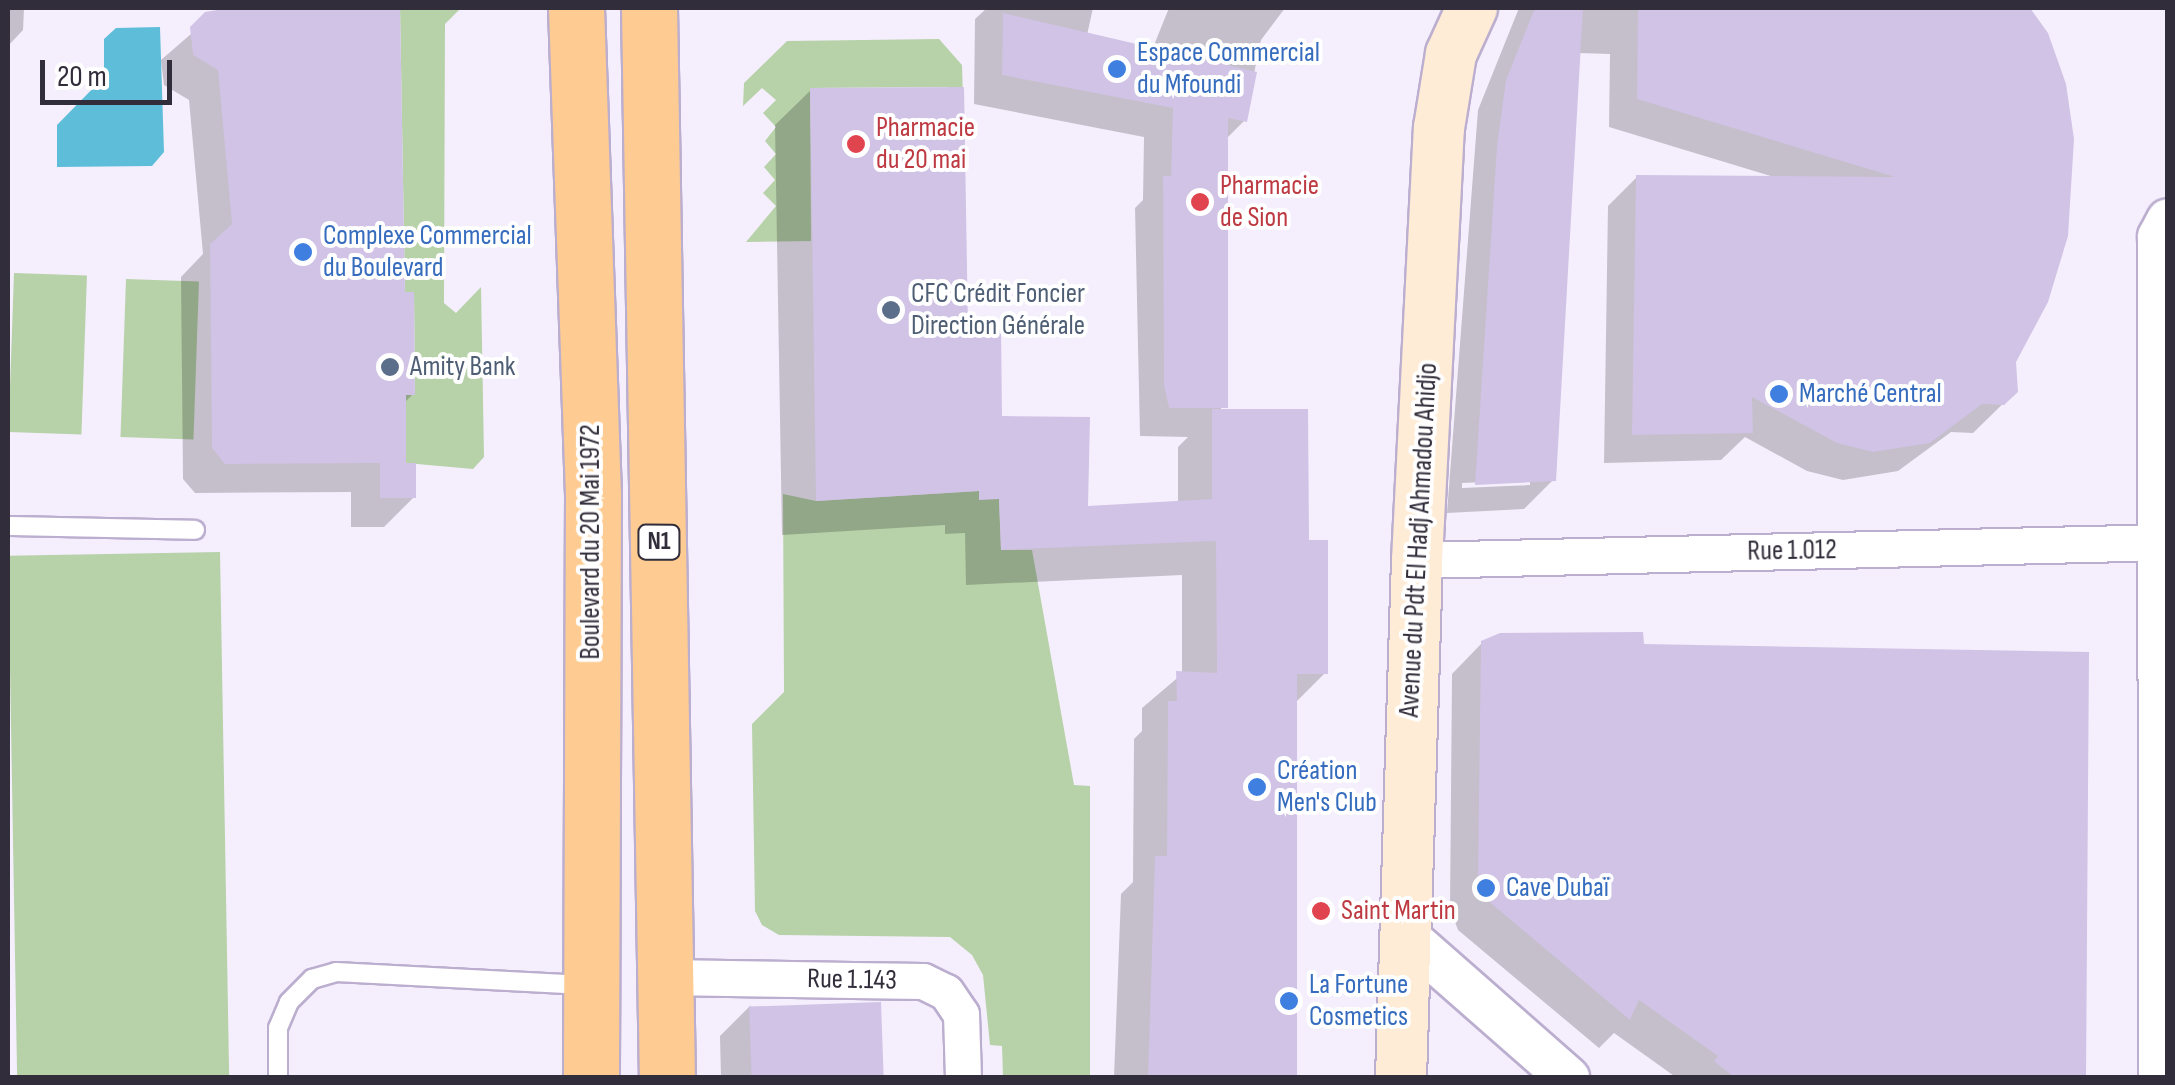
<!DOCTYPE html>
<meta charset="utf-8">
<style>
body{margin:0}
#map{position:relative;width:2175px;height:1085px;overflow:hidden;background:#f5effd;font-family:"Sofia Sans Condensed",sans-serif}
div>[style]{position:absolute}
.green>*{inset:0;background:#b7d1a9;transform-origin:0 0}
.water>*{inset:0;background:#5ebdd9}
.shadow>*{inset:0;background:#0003}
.building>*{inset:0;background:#d0c3e5;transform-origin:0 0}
.roads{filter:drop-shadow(2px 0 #bbaecf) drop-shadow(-2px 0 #bbaecf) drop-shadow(0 2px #bbaecf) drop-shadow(0 -2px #bbaecf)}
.service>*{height:18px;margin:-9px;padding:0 9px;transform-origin:9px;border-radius:9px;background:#fff}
.minor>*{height:35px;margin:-17.5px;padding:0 17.5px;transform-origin:17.5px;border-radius:17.5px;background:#fff}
.tertiary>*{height:42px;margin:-21px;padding:0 21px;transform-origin:21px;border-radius:21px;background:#fff}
.secondary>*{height:50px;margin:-25px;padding:0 25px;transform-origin:25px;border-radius:25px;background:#ffecd6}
.trunk>*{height:55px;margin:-27.5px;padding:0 27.5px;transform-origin:27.5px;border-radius:27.5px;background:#fecc92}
.dots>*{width:28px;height:28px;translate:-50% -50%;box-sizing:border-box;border:5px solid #fff;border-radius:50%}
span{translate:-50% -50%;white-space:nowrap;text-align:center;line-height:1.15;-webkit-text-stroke:8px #fff;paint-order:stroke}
.shield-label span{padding:2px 8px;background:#fff;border:2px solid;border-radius:8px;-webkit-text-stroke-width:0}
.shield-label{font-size:25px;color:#322d3a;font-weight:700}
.shop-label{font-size:28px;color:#366cbe}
.left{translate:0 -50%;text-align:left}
.health-label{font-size:28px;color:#be3a42}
.service-label{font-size:28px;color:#4e5e75}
.street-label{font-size:28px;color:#322d3a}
.frame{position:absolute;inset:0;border:10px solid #322d3a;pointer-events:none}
.scale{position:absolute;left:40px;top:60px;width:132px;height:45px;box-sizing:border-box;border:5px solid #322d3a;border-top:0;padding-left:12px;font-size:30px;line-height:35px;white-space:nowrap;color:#322d3a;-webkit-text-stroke:8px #fff;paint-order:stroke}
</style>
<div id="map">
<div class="green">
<i style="clip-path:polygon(400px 8px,461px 8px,445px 24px,444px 303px,456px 313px,481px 287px,484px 457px,473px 469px,406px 463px,406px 395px,415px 394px,414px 292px,405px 292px)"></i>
<i style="clip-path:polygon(939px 39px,962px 65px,963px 101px,949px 87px,810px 88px,811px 241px,746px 242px,776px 206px,763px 193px,775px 180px,764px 167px,776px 154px,765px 141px,776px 127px,763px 113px,776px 100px,762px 88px,743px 106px,744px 83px,787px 41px)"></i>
<i style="left:14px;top:273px;width:73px;height:159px;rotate:2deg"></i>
<i style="left:126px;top:279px;width:73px;height:158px;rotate:2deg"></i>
<i style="clip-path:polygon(979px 491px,999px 499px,1001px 550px,1032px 550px,1074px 785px,1090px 786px,1090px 1077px,1003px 1077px,1002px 1046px,990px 1045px,983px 975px,972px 955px,950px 937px,779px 935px,762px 925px,755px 911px,752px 724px,784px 692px,783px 494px,816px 501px)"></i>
<i style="left:220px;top:552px;width:525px;height:212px;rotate:89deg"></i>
</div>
<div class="water">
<i style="clip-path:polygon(160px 27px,164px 152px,152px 166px,57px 167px,57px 125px,104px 77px,104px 39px,116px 28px)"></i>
</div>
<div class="shadow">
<i style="clip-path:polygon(8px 8px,24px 8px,23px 30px,8px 46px)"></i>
<i style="clip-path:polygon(221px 8px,397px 8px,403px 295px,413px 394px,404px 403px,404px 465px,414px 497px,384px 527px,351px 527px,351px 492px,195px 493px,183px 479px,181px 277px,203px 254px,189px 100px,164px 85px,161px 60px)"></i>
<i style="clip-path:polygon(987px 8px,1093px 8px,1087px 35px,1152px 50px,1169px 8px,1285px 8px,1261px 40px,1244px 121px,1225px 140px,1221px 412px,1307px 542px,1325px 673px,1295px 703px,1294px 1078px,1114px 1078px,1121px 894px,1133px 882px,1134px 739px,1142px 731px,1142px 708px,1182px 674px,1182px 575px,966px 585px,965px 533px,945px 534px,945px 525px,782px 535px,775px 125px,811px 90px,965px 332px,999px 419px,1085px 508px,1178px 503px,1178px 447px,1188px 437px,1140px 436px,1135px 208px,1143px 200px,1144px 137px,974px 104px,975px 19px)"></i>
<i style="clip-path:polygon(evenodd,1519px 8px,1766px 8px,1741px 71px,1828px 8px,2027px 8px,2045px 34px,2013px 362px,2016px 391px,1973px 433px,1951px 432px,1898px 471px,1843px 480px,1807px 471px,1745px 437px,1721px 460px,1604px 463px,1608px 206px,1637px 177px,1774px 177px,1609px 127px,1610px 54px,1578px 53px,1553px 480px,1524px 509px,1447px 513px,1478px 110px,1519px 8px,1530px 480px,1530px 485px,1462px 488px,1462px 483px,1530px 480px)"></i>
<i style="clip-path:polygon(1482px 643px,1642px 646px,2083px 1078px,1677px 1078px,1614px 1033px,1599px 1048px,1458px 930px,1450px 908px,1452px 674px)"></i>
<i style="clip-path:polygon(750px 1006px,880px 1078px,721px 1078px,720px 1036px)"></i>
</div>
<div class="building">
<i style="clip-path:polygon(230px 8px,400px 8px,405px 292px,414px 292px,415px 395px,406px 395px,406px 463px,416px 463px,416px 498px,380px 498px,380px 463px,225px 464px,212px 448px,210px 244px,232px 224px,218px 70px,193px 55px,190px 27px,205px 12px)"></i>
<i style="clip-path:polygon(1535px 8px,1583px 8px,1556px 481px,1475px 485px,1497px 146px,1506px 80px)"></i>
<i style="clip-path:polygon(1638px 8px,2030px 8px,2048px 33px,2066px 84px,2074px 139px,2068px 236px,2048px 302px,2016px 362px,2018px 392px,2004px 405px,1982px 404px,1930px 443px,1873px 452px,1837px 443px,1752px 397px,1753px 433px,1632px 435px,1636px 175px,1895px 177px,1637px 99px)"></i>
<i style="clip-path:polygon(1003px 13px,1257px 72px,1247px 122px,1228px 118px,1228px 408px,1169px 408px,1164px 385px,1163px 176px,1171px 176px,1173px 108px,1002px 75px)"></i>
<i style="clip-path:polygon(964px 87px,968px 330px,1001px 329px,1002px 416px,1090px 417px,1088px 506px,1212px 499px,1212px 409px,1308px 409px,1309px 540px,1328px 540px,1328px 674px,1297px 674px,1297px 1078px,1148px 1078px,1155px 856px,1167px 856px,1168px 701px,1177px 701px,1176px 671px,1217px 673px,1216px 541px,1001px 550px,999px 499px,979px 500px,979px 491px,816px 501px,810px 88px)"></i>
<i style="clip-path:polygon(1643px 632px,1644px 644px,2089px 652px,2086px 1078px,1735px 1078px,1714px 1061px,1718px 1056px,1639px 1000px,1630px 1020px,1487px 900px,1478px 877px,1481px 641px,1500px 633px)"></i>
<i style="left:881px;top:1002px;width:76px;height:132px;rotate:88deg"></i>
</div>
<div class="roads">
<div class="service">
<i style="left:8px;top:526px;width:187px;rotate:1.2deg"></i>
<i style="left:278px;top:1078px;width:50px;rotate:-90deg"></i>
<i style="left:278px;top:1028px;width:28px;rotate:-67deg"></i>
<i style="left:289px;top:1002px;width:33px;rotate:-45deg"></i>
<i style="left:312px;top:979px;width:25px;rotate:-16deg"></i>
<i style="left:336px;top:972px;width:249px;rotate:3deg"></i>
</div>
<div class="minor">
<i style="left:1417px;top:560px;width:751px;rotate:-1.37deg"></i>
<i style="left:666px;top:977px;width:257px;rotate:0.9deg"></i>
<i style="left:923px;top:981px;width:25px;rotate:26deg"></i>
<i style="left:946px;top:992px;width:27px;rotate:56deg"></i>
<i style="left:961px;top:1014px;width:64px;rotate:88.2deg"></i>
</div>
<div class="tertiary">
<i style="left:1403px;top:933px;width:220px;rotate:41.3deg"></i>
<i style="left:2160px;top:1078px;width:841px;rotate:-90.07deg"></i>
<i style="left:2159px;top:237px;width:19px;rotate:-62deg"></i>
</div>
<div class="secondary">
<i style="left:1401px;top:1078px;width:518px;rotate:-88.23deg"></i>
<i style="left:1417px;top:560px;width:433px;rotate:-87.1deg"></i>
<i style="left:1439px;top:128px;width:75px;rotate:-80.8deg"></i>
<i style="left:1451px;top:54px;width:51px;rotate:-65.5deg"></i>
</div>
<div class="trunk">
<i style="left:576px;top:8px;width:487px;rotate:88deg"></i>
<i style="left:593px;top:495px;width:583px;rotate:90.2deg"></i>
<i style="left:649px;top:8px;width:1070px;rotate:89.04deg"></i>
</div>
</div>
<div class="dots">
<i style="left:1117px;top:69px;background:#3f7fe0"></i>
<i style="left:856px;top:144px;background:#e0444e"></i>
<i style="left:1200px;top:202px;background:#e0444e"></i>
<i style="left:303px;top:252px;background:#3f7fe0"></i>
<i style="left:891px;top:310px;background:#5c6f8a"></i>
<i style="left:390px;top:367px;background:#5c6f8a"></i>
<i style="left:1779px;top:394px;background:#3f7fe0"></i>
<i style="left:1257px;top:787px;background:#3f7fe0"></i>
<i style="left:1486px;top:888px;background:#3f7fe0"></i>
<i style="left:1321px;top:911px;background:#e0444e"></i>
<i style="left:1289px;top:1001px;background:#3f7fe0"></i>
</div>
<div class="shield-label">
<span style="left:659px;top:542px">N1</span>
</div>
<div class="shop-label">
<span class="left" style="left:1137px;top:69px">Espace Commercial<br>du Mfoundi</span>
<span class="left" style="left:323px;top:252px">Complexe Commercial<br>du Boulevard</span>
<span class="left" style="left:1799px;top:394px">Marché Central</span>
<span class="left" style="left:1277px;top:787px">Création<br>Men's Club</span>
<span class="left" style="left:1506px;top:888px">Cave Dubaï</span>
<span class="left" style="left:1309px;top:1001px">La Fortune<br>Cosmetics</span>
</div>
<div class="health-label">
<span class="left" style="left:876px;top:144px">Pharmacie<br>du 20 mai</span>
<span class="left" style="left:1220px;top:202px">Pharmacie<br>de Sion</span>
<span class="left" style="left:1341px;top:911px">Saint Martin</span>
</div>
<div class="service-label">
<span class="left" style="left:911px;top:310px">CFC Crédit Foncier<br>Direction Générale</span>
<span class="left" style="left:410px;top:367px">Amity Bank</span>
</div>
<div class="street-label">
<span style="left:1419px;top:540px;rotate:-87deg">Avenue du Pdt El Hadj Ahmadou Ahidjo</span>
<span style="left:591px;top:542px;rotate:-90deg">Boulevard du 20 Mai 1972</span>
<span style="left:1792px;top:551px;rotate:-1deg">Rue 1.012</span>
<span style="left:852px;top:980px;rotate:1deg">Rue 1.143</span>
</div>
<div class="frame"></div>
<div class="scale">20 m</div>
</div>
